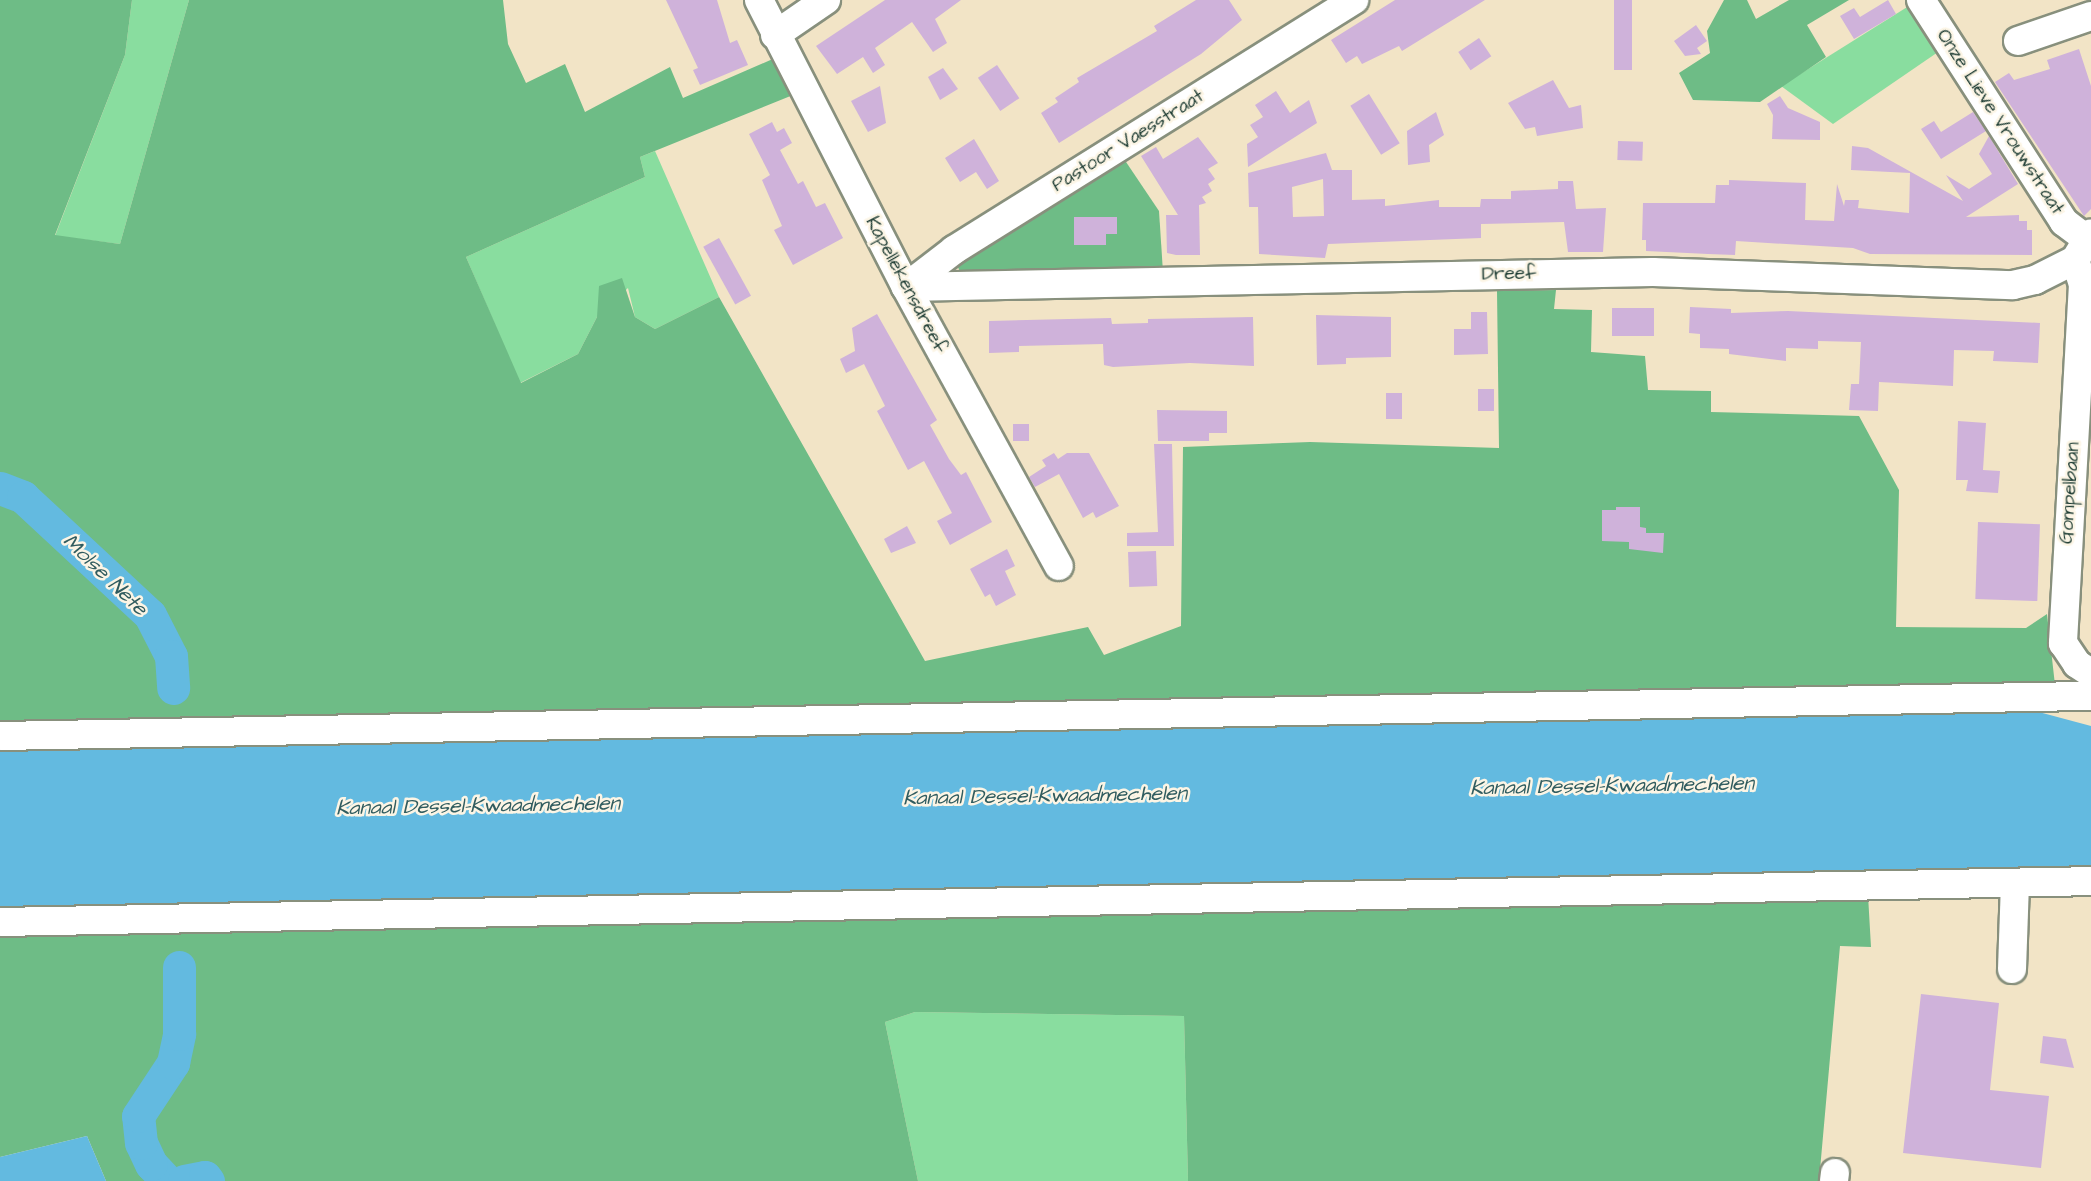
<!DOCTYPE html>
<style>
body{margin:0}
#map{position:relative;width:2091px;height:1181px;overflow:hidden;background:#f2e4c6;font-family:"Architects Daughter",sans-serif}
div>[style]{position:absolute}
.green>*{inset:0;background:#89dd9f}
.forest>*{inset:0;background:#6ebc86}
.water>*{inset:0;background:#63bae0}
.river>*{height:33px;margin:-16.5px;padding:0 16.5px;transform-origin:16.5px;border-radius:16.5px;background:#63bae0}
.building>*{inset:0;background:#cfb2da;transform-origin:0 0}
.roads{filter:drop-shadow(2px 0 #88907d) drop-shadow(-2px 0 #88907d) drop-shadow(0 2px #88907d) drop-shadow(0 -2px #88907d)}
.minor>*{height:28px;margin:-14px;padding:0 14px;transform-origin:14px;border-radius:14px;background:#fff}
span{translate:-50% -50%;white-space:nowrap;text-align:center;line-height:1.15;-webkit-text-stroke:5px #fcf5e5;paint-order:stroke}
.street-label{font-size:19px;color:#1f3d34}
.water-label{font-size:21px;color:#305c5f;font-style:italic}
</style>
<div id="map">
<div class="green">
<i style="clip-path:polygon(132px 0,189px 0,120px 244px,55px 236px,125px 55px)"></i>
<i style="clip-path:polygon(1912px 4px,1941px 50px,1833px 124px,1781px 86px)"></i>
<i style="clip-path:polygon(655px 151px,719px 297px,655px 329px,635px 317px,628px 288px,597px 317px,578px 354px,520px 383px,466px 257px,645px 177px,640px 157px)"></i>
<i style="clip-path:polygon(915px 1012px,1184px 1016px,1188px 1181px,918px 1181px,885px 1022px)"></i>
</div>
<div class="forest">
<i style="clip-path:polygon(0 0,132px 0,125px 55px,55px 235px,120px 244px,189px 0,503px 0,508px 44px,526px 83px,565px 64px,585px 112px,670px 67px,683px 98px,775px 58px,793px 95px,640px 157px,645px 177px,466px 257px,521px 383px,578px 354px,597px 317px,599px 286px,622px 278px,635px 317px,655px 329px,719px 297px,925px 661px,1088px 627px,1104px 655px,1181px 626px,1183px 447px,1310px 442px,1499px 448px,1497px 291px,1556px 290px,1554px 309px,1592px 310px,1591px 352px,1645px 356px,1648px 390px,1711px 391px,1711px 412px,1859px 416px,1899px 490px,1896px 627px,2026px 628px,2047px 614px,2055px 685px,0 724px)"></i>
<i style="clip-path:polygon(1724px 0,1747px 0,1756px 19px,1789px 0,1849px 0,1807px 25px,1826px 57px,1760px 102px,1693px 100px,1679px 73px,1710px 53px,1707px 31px)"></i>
<i style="clip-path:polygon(1122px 156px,1159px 211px,1163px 272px,962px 276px,956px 263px)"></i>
<i style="clip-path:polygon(1868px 895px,1871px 947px,1840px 946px,1819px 1181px,1188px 1181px,1184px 1016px,915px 1012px,885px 1022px,918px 1181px,106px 1181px,87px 1136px,0 1157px,0 937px)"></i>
</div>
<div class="water">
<i style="clip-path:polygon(2035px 711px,2091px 726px,2091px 869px,0 908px,0 749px)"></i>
<i style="clip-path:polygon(87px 1136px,106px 1181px,0 1181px,0 1157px)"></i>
</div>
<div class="river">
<i style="left:0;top:488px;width:25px;rotate:21deg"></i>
<i style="left:23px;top:497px;width:173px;rotate:42.9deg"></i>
<i style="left:150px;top:615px;width:46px;rotate:62.9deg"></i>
<i style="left:171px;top:656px;width:32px;rotate:86deg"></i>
<i style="left:167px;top:1181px;width:23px;rotate:-133deg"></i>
<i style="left:151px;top:1164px;width:23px;rotate:-115deg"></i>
<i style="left:141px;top:1143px;width:27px;rotate:-96deg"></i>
<i style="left:138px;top:1116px;width:64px;rotate:-56.6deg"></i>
<i style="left:173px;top:1063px;width:30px;rotate:-78deg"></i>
<i style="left:179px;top:1034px;width:67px;rotate:-90deg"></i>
<i style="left:184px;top:1181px;width:21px;rotate:-11deg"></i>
<i style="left:205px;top:1177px;width:5px;rotate:53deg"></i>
</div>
<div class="building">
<i style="clip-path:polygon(666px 0,717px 0,730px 43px,737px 40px,748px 65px,700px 85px,693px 70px,698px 68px)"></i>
<i style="clip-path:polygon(885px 0,961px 0,935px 19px,947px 43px,933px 52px,912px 22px,875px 48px,885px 65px,873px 73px,863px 57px,837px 74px,816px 46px)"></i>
<i style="clip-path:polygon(1196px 0,1229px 0,1242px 20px,1201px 54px,1059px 143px,1041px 113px,1058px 102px,1055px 98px,1079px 82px,1077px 78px,1157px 31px,1154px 26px)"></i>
<i style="clip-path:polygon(1395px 0,1485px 0,1402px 51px,1399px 46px,1362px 64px,1357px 56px,1346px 63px,1331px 40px)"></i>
<i style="left:1614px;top:0;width:18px;height:70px"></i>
<i style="clip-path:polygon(1888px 0,1896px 14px,1854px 39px,1840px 16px,1854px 8px,1860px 17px)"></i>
<i style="clip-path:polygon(1696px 25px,1707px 41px,1697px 48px,1701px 54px,1685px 56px,1674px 41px)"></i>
<i style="left:1479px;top:38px;width:22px;height:25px;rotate:56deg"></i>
<i style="clip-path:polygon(2079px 49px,2091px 86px,2091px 209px,2084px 216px,1995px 82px,2009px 73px,2014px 80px,2050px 69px,2047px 60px)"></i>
<i style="left:997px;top:65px;width:40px;height:23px;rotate:56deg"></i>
<i style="clip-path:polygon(943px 68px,958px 89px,940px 100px,928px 77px)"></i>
<i style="clip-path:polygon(1553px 80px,1569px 108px,1581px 105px,1583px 128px,1537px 136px,1535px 127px,1525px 129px,1508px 103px)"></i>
<i style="clip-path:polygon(880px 86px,886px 123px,868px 132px,851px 101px)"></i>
<i style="clip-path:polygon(1276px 91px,1290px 113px,1309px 100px,1317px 123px,1248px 167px,1247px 144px,1258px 137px,1250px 125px,1263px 117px,1255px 105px)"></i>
<i style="left:1369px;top:94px;width:58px;height:22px;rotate:58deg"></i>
<i style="clip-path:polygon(1780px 96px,1788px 108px,1820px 122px,1820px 140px,1772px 139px,1773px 115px,1767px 104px)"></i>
<i style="clip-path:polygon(1436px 112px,1444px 135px,1429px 145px,1430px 162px,1408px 165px,1407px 131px)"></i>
<i style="clip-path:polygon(1973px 112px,1986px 131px,1941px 159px,1921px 129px,1934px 121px,1941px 132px)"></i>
<i style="clip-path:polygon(772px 122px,777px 132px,784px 128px,792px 143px,780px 150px,798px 184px,803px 181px,816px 207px,825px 203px,843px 238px,793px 265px,774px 230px,782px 226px,762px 180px,770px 175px,749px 134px)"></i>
<i style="clip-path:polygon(1989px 136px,2018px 184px,1966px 217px,2019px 215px,2019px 221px,2027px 221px,2027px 230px,2032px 230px,2032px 255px,1870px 254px,1853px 248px,1736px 241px,1735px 255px,1708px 254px,1646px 251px,1646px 240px,1642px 240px,1643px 203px,1715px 203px,1716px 185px,1729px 185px,1729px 180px,1806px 183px,1805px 220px,1834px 221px,1837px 184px,1844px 206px,1845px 200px,1859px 200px,1858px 208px,1909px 213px,1910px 173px,1851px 170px,1852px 146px,1868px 148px,1963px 201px,1946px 175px,1969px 189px,1992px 174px,1979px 154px)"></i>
<i style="clip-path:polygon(1198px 137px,1218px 163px,1208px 169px,1215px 179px,1208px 184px,1212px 191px,1202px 197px,1206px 203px,1199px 205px,1200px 255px,1176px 255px,1167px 253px,1166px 215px,1178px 215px,1141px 156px,1156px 147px,1163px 159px)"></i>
<i style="clip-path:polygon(974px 139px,999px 181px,987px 189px,976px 172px,960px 182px,945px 158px)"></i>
<i style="left:1618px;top:141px;width:25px;height:19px;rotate:2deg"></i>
<i style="clip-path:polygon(evenodd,1326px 153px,1332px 170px,1352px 170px,1352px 200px,1385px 199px,1385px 206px,1439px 200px,1439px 207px,1480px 207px,1481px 199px,1511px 199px,1511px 191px,1558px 189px,1558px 181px,1573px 181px,1576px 209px,1606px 208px,1603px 252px,1568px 252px,1564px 222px,1481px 224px,1481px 238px,1328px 244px,1325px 258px,1259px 254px,1258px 207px,1249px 207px,1248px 173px,1326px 153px,1323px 179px,1324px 216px,1293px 217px,1292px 187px,1323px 179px)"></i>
<i style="clip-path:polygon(1074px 217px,1117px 217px,1117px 234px,1106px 234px,1106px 245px,1074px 245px)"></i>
<i style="left:719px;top:238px;width:66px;height:18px;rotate:61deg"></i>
<i style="clip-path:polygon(1690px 307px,1731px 309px,1731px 313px,1788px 311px,2040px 323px,2038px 363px,1993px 361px,1994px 351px,1954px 350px,1953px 386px,1879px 382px,1878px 411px,1849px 410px,1851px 384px,1859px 384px,1861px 342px,1818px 341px,1818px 349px,1786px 348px,1786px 361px,1729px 354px,1729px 349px,1700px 348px,1700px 334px,1689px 333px)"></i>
<i style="left:1654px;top:308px;width:28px;height:42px;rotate:90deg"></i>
<i style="clip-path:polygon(1471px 312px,1487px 312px,1488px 354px,1454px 355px,1454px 329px,1471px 329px)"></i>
<i style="clip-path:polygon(877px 314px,937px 420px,930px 425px,949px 459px,961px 475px,966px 472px,992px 522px,950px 545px,937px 521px,952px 513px,924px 461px,908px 470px,877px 411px,885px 406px,864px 364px,846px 373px,840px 359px,855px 351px,852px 328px)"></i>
<i style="clip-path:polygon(1316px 315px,1391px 317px,1391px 357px,1346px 358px,1346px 364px,1317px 365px)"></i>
<i style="clip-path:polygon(1253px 317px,1254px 366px,1190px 363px,1113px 367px,1104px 365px,1103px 344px,1019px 346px,1019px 352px,989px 353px,989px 321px,1111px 318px,1112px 324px,1148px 323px,1148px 319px)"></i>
<i style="left:1478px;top:389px;width:16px;height:22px"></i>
<i style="left:1386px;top:393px;width:16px;height:26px"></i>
<i style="clip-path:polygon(1157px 410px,1227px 411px,1227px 433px,1209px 433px,1209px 441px,1158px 441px)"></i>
<i style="clip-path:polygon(1958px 421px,1986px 423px,1983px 470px,2000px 471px,1998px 493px,1966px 491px,1968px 480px,1956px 480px)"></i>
<i style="left:1013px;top:424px;width:16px;height:17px"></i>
<i style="clip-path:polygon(1154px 444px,1172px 444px,1174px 546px,1127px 546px,1127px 533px,1158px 532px)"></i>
<i style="clip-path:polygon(1054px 453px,1058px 459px,1067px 453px,1089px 453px,1119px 506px,1096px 518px,1093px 512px,1083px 518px,1059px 474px,1035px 487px,1029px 477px,1046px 466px,1042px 460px)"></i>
<i style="clip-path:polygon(1616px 507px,1640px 507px,1640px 527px,1646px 528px,1646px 533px,1664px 533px,1663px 553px,1629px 549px,1629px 542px,1602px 541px,1602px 510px,1616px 510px)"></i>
<i style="left:1978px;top:522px;width:62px;height:77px;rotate:2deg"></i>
<i style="clip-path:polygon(907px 526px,916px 543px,891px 553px,884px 539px)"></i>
<i style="clip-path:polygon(1007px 549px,1015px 566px,1005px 571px,1016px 595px,996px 606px,990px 594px,985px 597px,970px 569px)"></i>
<i style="left:1156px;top:551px;width:35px;height:28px;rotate:88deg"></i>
<i style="clip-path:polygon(1921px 994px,1999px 1003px,1990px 1090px,2049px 1096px,2041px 1168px,1903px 1153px)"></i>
<i style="clip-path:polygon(2043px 1036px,2066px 1039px,2074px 1068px,2040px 1063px)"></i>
</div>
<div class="roads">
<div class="minor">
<i style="left:759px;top:0;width:322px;rotate:62.9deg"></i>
<i style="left:906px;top:287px;width:318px;rotate:61.3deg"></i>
<i style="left:1921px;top:0;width:264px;rotate:57.2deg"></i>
<i style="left:2064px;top:222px;width:26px;rotate:37deg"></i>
<i style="left:775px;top:35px;width:62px;rotate:-34.5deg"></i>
<i style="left:2018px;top:41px;width:77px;rotate:-18.9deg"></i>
<i style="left:2075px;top:260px;width:25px;rotate:72deg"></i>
<i style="left:2083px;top:284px;width:360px;rotate:93.2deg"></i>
<i style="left:2063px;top:643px;width:25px;rotate:56deg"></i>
<i style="left:2077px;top:664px;width:17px;rotate:33deg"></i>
<i style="left:906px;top:287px;width:747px;rotate:-1.15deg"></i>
<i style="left:1653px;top:272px;width:360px;rotate:2.1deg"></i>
<i style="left:2013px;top:285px;width:23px;rotate:-13deg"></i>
<i style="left:2035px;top:280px;width:45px;rotate:-26.6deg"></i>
<i style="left:2075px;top:260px;width:31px;rotate:-59deg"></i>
<i style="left:906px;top:287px;width:61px;rotate:-37.6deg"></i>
<i style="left:954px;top:250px;width:472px;rotate:-32deg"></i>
<i style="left:0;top:736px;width:2091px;rotate:-1.1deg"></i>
<i style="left:0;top:922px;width:2091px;rotate:-1.12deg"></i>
<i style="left:2012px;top:969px;width:84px;rotate:-88deg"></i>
<i style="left:1834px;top:1181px;width:8px;rotate:-83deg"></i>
</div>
</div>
<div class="street-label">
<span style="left:2000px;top:122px;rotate:57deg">Onze Lieve Vrouwstraat</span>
<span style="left:1128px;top:141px;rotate:-32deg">Pastoor Vaesstraat</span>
<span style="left:1509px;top:274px;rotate:-1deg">Dreef</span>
<span style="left:906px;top:285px;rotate:62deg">Kapellekensdreef</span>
<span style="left:2070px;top:493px;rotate:-86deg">Gompelbaan</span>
</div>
<div class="water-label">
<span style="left:105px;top:575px;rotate:44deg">Molse Nete</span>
<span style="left:1612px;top:786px;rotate:-1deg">Kanaal Dessel-Kwaadmechelen</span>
<span style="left:1045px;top:796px;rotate:-1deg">Kanaal Dessel-Kwaadmechelen</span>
<span style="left:478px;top:806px;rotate:-1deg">Kanaal Dessel-Kwaadmechelen</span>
</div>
</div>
